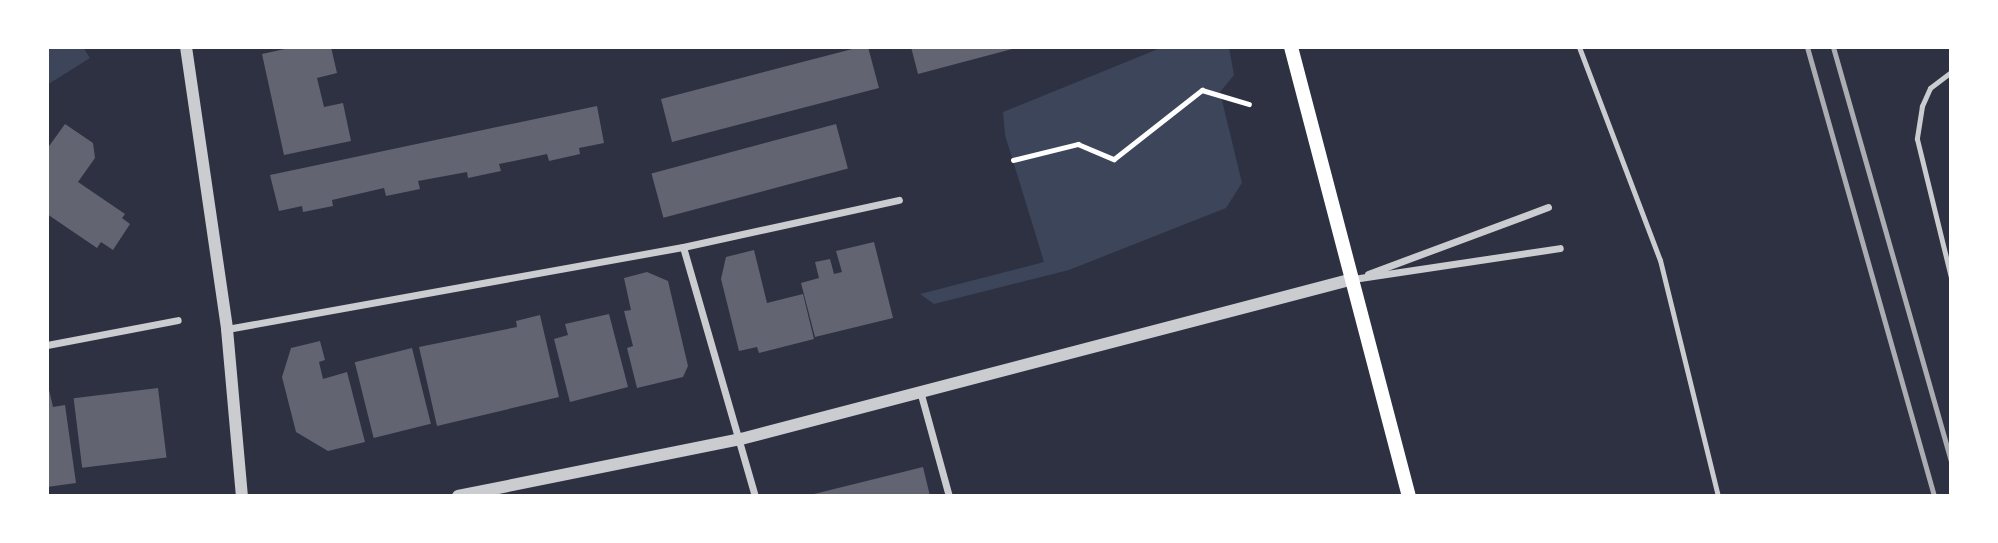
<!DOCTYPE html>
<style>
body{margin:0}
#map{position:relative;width:1998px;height:543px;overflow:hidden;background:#2d3142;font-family:Quicksand,sans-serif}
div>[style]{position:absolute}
.green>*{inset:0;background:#3c4559}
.building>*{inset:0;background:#626471;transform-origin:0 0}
.path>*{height:4.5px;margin:-2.25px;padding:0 2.25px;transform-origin:2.25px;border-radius:2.25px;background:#fff}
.service>*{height:5px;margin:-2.5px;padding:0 2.5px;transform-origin:2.5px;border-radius:2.5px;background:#caccd0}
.minor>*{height:7px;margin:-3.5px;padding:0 3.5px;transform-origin:3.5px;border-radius:3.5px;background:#caccd0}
.tertiary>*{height:12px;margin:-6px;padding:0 6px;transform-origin:6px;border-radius:6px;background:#caccd0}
.secondary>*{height:14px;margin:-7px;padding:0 7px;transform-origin:7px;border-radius:7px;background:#fff}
.rail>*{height:5px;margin:-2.5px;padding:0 2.5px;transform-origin:2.5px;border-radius:2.5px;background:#abadb3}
span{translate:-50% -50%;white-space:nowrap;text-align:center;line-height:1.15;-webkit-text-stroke:5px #fff;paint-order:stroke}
.frame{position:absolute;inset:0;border:49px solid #fff;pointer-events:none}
</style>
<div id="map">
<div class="green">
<i style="clip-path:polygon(47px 47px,83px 47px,90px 58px,47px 85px)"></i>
<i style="clip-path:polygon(1163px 47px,1229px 47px,1234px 75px,1220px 92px,1242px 183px,1226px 208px,1069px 270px,934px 304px,920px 294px,1044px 262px,1005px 135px,1003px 112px)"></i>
</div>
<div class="building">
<i style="clip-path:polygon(294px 47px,331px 47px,337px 73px,317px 78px,324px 107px,343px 103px,351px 141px,284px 155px,262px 54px)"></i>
<i style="clip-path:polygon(860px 47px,868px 47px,879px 88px,672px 142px,661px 99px)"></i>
<i style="clip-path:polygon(911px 47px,1016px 47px,1016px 48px,918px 74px)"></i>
<i style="clip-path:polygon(597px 106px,604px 143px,579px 148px,580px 154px,549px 161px,547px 154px,499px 164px,501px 171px,468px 178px,467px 172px,418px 181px,420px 189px,386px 196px,384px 188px,332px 200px,333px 206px,303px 212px,302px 206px,279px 211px,270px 175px)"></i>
<i style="clip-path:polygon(65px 124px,93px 143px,95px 158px,78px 182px,125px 214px,122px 218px,130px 224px,113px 250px,101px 242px,97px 248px,47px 214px,47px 149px)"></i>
<i style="left:836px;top:124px;width:46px;height:191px;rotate:75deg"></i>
<i style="clip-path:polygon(874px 242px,893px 318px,815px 337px,801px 283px,819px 278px,815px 262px,830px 259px,834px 274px,842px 272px,836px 251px)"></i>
<i style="clip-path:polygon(754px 250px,767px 303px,803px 294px,814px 339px,759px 353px,757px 347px,739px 351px,721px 279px,726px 257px)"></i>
<i style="clip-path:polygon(647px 272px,668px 281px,688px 366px,683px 377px,637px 388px,627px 348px,633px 346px,624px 311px,631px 310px,624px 278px)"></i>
<i style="clip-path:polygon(609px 314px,628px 387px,570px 402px,554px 339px,568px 335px,565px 324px)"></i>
<i style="clip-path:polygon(540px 315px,559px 397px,437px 426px,419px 347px,517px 327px,516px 321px)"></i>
<i style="clip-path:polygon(320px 341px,325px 360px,319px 362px,323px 379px,347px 372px,365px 442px,328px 451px,296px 432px,282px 377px,291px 348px)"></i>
<i style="left:412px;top:348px;width:78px;height:59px;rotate:76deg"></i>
<i style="clip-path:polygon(47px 381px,53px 407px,65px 405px,76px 483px,47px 487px)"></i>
<i style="left:158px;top:388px;width:70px;height:85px;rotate:83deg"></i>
<i style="clip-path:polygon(923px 467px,930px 496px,810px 496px,810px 495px)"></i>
</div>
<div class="path">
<i style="left:1013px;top:160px;width:67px;rotate:-13.8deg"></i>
<i style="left:1078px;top:144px;width:39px;rotate:23deg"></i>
<i style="left:1114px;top:159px;width:112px;rotate:-38.1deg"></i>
<i style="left:1202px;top:90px;width:49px;rotate:16.6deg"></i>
</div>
<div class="service">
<i style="left:1579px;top:47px;width:228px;rotate:69.2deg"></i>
<i style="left:1660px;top:260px;width:243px;rotate:76.2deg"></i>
<i style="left:1951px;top:72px;width:26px;rotate:143deg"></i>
<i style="left:1930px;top:88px;width:20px;rotate:114deg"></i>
<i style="left:1922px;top:106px;width:33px;rotate:99deg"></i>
<i style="left:1917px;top:139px;width:142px;rotate:76.2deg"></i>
</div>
<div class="minor">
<i style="left:683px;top:247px;width:259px;rotate:73.9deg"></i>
<i style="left:1368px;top:274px;width:192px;rotate:-20.4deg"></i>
<i style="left:1353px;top:279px;width:209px;rotate:-8.5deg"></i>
<i style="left:227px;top:329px;width:463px;rotate:-10.2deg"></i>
<i style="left:683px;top:247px;width:221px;rotate:-12.3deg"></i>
<i style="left:47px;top:345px;width:133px;rotate:-10.8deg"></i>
<i style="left:920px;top:391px;width:109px;rotate:74.6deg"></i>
</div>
<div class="tertiary">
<i style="left:186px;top:47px;width:285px;rotate:81.7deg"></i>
<i style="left:227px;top:329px;width:168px;rotate:84.9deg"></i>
<i style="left:458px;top:496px;width:289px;rotate:-11.4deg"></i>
<i style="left:741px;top:439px;width:633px;rotate:-14.65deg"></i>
</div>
<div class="secondary">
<i style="left:1291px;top:47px;width:464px;rotate:75.3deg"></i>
</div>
<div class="rail">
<i style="left:1807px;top:47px;width:467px;rotate:74.2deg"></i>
<i style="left:1833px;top:47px;width:430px;rotate:74.1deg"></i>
</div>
<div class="frame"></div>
</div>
